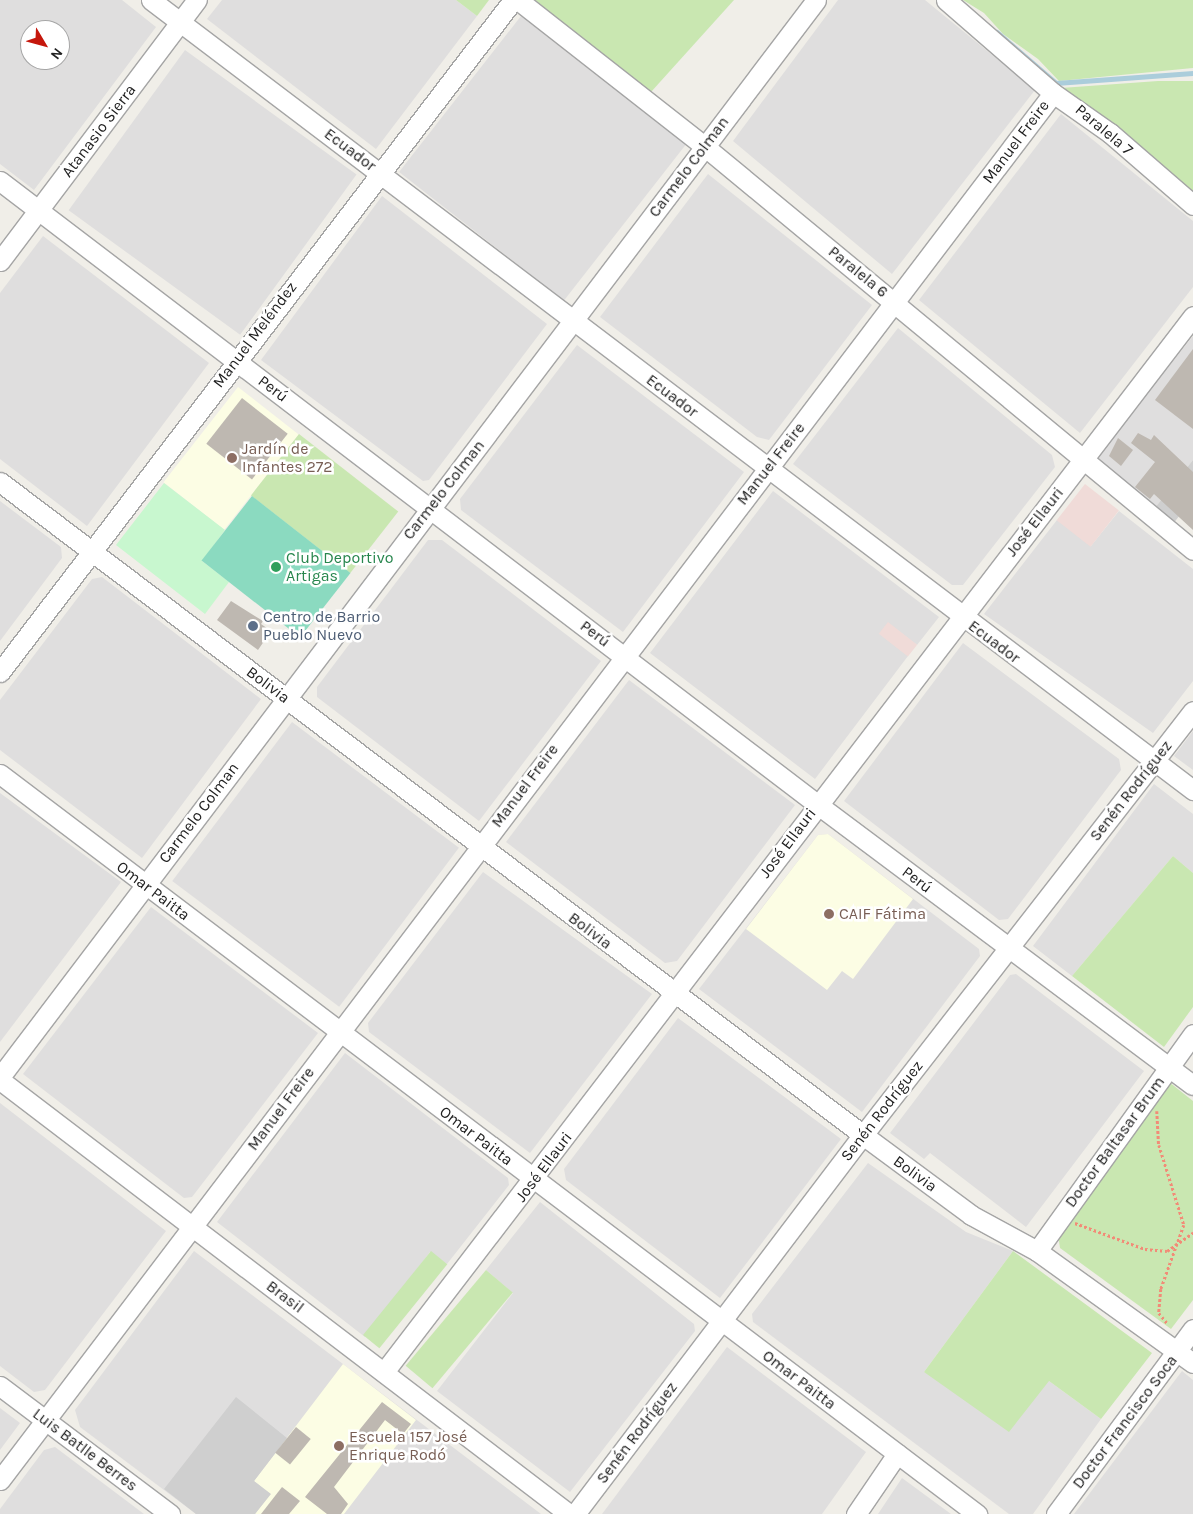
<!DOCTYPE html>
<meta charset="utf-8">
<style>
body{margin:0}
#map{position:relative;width:1193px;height:1514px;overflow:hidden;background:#f0eee8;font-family:Karla,sans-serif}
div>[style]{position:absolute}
.residential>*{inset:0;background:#dfdede;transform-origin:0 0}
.commercial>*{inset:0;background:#f0dbd8;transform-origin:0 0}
.education>*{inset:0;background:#fcfde4;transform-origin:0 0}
.religious>*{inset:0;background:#cfcfcf}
.grass>*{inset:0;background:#c9e7b1;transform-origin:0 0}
.park>*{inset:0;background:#c8f7cf}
.pitch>*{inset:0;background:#8bdac0;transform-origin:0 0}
.stream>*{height:4.5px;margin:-2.25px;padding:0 2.25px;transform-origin:2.25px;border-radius:2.25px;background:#abcddb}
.building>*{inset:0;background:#beb8b1;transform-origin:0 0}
.path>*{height:2.5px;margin-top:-1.25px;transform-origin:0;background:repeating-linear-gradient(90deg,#f28b77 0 2.5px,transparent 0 5px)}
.roads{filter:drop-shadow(1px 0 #a5a5a5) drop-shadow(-1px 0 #a5a5a5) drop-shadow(0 1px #a5a5a5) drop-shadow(0 -1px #a5a5a5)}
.minor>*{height:19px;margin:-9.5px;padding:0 9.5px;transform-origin:9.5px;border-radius:9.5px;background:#fff}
.dots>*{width:14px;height:14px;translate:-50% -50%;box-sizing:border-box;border:2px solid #fff;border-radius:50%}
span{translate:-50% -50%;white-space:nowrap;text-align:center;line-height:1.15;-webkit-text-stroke:5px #fff;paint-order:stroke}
.street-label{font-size:16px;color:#212121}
.education-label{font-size:16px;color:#785e54}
.left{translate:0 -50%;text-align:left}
.leisure-label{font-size:16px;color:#27864d}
.service-label{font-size:16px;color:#4e5e75}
.north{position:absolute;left:20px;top:20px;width:50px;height:50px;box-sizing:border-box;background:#fff;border:1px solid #a6a6a6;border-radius:50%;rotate:127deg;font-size:14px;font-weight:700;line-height:20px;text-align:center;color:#212121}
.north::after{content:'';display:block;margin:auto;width:18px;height:22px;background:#c5170c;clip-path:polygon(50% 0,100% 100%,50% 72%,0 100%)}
</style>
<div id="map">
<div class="residential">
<i style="clip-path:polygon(evenodd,0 0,122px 0,156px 27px,34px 190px,0 164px,0 0,30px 30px,60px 30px,60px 60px,30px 60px,30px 30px)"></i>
<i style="clip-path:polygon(222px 0,456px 0,477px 16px,376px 149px,207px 19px)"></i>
<i style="clip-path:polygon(838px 0,925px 0,1035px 90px,892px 274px,733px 141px)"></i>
<i style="left:521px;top:16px;width:209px;height:198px;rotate:38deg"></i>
<i style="left:185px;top:50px;width:212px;height:198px;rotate:36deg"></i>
<i style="clip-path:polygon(1061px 114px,1193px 221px,1193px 287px,1080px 433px,919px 300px)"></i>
<i style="clip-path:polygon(708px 174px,872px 305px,769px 440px,757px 437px,600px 317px)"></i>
<i style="clip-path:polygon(382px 196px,547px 324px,429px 480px,423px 481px,261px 360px)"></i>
<i style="clip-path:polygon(43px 236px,209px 363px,87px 526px,0 459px,0 293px)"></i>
<i style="clip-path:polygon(898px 328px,1052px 455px,1055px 467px,963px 585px,952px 585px,793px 464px)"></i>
<i style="clip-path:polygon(1193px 336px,1193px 460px,1154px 509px,1095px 459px)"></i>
<i style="clip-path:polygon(577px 345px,744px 472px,623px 632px,461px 510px,460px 499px)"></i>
<i style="clip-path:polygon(773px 491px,939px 617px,917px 645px,888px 623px,880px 634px,908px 656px,815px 779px,650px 653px)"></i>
<i style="clip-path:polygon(0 501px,61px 547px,62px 558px,0 641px)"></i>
<i style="clip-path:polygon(1119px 511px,1193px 569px,1193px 681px,1153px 733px,984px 614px,1057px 520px,1091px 546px)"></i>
<i style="clip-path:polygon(428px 540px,442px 540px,601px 661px,479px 821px,317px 697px,317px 687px)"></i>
<i style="clip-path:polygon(102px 577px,261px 699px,142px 858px,0 750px,0 700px,92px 579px)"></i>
<i style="clip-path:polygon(963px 643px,1119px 759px,1121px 770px,1008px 919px,999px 920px,844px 801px)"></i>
<i style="clip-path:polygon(629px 680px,795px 805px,677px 961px,665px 963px,506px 842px)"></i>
<i style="left:292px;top:722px;width:209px;height:199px;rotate:37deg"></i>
<i style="clip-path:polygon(1193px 731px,1193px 770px,1174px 756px)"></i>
<i style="clip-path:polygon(1154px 784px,1193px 814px,1193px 873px,1173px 856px,1072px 976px,1033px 946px)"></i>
<i style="clip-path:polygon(0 793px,121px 882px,0 1042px)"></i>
<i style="clip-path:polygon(828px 834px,979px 949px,980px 956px,862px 1112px,699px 989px,818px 835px)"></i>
<i style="clip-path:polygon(483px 872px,652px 994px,530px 1153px,369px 1032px,368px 1023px)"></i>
<i style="clip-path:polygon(151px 907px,318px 1033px,192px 1197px,184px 1198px,23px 1074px)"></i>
<i style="clip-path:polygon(1016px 974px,1144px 1071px,1026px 1227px,930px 1153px,924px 1159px,890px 1133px,1010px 975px)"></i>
<i style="clip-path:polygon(678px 1018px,841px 1139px,720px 1298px,566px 1180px,564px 1169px)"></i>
<i style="clip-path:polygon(345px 1053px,508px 1178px,509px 1185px,447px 1264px,430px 1252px,365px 1337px,217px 1222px)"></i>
<i style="clip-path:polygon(0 1103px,166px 1231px,45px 1390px,34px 1392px,0 1366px)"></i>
<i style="clip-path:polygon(868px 1163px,966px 1232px,1013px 1251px,924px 1372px,1049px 1381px,1101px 1419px,1033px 1514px,1009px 1514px,753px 1322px,752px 1314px)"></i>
<i style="clip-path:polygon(540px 1202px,694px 1324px,695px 1331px,570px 1492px,437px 1391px,513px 1293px,486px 1270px)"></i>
<i style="clip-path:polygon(194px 1251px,343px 1364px,541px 1514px,196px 1514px,80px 1427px,75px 1410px)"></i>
<i style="clip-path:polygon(727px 1347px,866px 1452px,822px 1514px,602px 1514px)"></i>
<i style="clip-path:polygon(1182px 1371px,1193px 1380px,1193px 1514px,1074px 1514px)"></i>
<i style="clip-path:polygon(0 1408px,20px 1423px,0 1450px)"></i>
<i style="clip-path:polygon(55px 1447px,144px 1514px,0 1514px,0 1509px,44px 1450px)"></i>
<i style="clip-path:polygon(902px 1478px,951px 1514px,878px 1514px)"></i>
</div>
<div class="commercial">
<i style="left:1085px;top:484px;width:43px;height:46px;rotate:38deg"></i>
<i style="left:888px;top:622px;width:37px;height:15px;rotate:38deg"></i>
</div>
<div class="education">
<i style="left:238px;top:387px;width:77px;height:121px;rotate:38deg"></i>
<i style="clip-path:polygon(828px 834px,913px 899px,853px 979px,842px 971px,827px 990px,746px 929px,818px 835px)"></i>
<i style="clip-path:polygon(343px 1364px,416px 1420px,344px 1514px,255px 1514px,270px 1494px,254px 1481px)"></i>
</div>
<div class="religious">
<i style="clip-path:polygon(1193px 460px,1193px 498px,1173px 524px,1154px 509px)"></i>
<i style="clip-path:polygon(236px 1397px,287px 1438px,254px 1481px,271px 1494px,255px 1514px,196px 1514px,164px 1489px)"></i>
</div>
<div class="grass">
<i style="clip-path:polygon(456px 0,489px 0,477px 16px)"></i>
<i style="clip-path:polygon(530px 0,734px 0,651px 92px)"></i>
<i style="clip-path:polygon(963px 0,1193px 0,1193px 68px,1059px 81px,1038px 59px,1003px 34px,984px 13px)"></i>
<i style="clip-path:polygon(1158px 81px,1193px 81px,1193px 195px,1061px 88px)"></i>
<i style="left:299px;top:434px;width:126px;height:78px;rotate:38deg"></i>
<i style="clip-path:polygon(1173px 856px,1193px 873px,1193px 1007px,1164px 1047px,1072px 976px)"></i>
<i style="clip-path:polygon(1169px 1082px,1193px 1101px,1193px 1300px,1171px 1329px,1060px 1248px,1057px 1228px)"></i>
<i style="left:431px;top:1251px;width:21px;height:108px;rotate:39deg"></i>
<i style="clip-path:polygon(1013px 1251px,1152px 1353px,1101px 1419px,1049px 1381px,1009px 1432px,924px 1372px)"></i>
<i style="left:486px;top:1270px;width:35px;height:125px;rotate:40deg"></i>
</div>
<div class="park">
<i style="clip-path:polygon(164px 483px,225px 530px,202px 561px,229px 582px,205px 614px,116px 545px)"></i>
</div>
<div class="pitch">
<i style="left:252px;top:496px;width:125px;height:82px;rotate:38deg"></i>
</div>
<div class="stream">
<i style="left:997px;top:32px;width:78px;rotate:40.8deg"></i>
<i style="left:1056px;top:83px;width:137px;rotate:-4.2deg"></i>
</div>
<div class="building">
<i style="clip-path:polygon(1193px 349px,1193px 429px,1155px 400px)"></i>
<i style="left:242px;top:398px;width:58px;height:58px;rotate:38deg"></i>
<i style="clip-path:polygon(1138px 433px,1151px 440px,1154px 435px,1193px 472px,1193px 530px,1154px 494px,1150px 499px,1135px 487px,1155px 462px,1131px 443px)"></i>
<i style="clip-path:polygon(1118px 438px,1133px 450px,1121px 466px,1109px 456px)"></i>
<i style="clip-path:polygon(231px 601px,263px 621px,261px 624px,271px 631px,258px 650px,217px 620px)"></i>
<i style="clip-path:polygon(382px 1402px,411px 1424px,403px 1434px,385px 1420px,334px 1487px,348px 1504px,341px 1514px,327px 1514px,305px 1497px)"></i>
<i style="left:296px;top:1427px;width:19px;height:33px;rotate:39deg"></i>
<i style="clip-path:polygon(282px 1487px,300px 1501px,289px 1514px,261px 1514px)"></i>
</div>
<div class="path">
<i style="left:1157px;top:1111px;width:34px;rotate:87deg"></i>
<i style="left:1159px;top:1145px;width:84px;rotate:72.6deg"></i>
<i style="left:1184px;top:1225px;width:68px;rotate:109.8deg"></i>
<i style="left:1161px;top:1289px;width:24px;rotate:95deg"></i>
<i style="left:1159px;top:1313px;width:14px;rotate:51deg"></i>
<i style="left:1075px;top:1223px;width:75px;rotate:20.4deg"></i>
<i style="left:1145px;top:1249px;width:22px;rotate:5deg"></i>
<i style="left:1167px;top:1251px;width:32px;rotate:-35deg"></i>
</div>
<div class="roads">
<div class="minor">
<i style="left:151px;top:0;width:1308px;rotate:37.17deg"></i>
<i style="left:518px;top:0;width:236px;rotate:38.1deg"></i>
<i style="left:704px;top:146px;width:634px;rotate:39.56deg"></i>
<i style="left:946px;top:0;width:142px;rotate:41deg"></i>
<i style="left:1053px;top:93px;width:70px;rotate:35.1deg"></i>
<i style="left:1110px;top:133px;width:110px;rotate:40.9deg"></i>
<i style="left:0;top:181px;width:1027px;rotate:37.33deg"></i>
<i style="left:817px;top:804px;width:469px;rotate:36.8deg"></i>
<i style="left:0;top:261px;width:327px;rotate:-53deg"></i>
<i style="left:0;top:482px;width:1082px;rotate:37.11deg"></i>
<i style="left:863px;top:1135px;width:134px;rotate:36.5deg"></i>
<i style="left:971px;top:1215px;width:75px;rotate:28.6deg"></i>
<i style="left:1037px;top:1251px;width:192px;rotate:35.7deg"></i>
<i style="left:0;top:672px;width:845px;rotate:-52.64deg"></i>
<i style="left:0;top:774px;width:1226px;rotate:37.14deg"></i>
<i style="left:0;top:1077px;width:1351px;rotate:-52.85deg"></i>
<i style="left:0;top:1080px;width:716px;rotate:37.33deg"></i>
<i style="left:1037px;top:1251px;width:267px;rotate:-54.3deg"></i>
<i style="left:384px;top:1372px;width:1330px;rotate:-52.54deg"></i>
<i style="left:0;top:1386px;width:213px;rotate:37deg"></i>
<i style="left:0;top:1480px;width:1741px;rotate:-52.79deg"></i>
<i style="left:575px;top:1514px;width:476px;rotate:-52.8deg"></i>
<i style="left:863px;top:1135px;width:537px;rotate:-52.11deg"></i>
<i style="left:856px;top:1514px;width:73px;rotate:-55.7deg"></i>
<i style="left:1056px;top:1514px;width:230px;rotate:-53.5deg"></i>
</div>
</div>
<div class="dots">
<i style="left:232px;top:458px;background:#8d6e63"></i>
<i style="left:276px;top:567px;background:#2e9e5b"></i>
<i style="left:253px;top:626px;background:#5c6f8a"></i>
<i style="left:829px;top:914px;background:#8d6e63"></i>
<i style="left:339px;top:1446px;background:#8d6e63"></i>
</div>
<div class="street-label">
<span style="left:1104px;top:130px;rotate:40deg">Paralela 7</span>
<span style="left:99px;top:131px;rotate:-53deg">Atanasio Sierra</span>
<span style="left:1016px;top:142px;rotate:-53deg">Manuel Freire</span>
<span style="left:350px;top:150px;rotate:37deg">Ecuador</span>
<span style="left:689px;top:167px;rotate:-53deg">Carmelo Colman</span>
<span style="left:858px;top:272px;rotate:39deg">Paralela 6</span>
<span style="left:255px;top:335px;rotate:-53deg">Manuel Meléndez</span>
<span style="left:273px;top:389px;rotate:37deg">Perú</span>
<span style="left:672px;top:396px;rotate:37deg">Ecuador</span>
<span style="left:771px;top:464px;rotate:-52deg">Manuel Freire</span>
<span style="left:444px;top:490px;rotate:-52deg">Carmelo Colman</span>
<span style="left:1035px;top:522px;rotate:-52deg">José Ellauri</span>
<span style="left:595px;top:634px;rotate:37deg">Perú</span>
<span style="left:994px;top:642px;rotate:37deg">Ecuador</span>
<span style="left:268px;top:685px;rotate:37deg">Bolivia</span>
<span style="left:525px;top:786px;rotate:-53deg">Manuel Freire</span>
<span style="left:1131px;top:791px;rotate:-52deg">Senén Rodríguez</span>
<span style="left:199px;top:813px;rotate:-53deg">Carmelo Colman</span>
<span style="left:788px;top:843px;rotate:-53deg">José Ellauri</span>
<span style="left:917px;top:880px;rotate:37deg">Perú</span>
<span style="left:153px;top:891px;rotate:37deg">Omar Paitta</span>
<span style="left:590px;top:931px;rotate:37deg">Bolivia</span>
<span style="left:281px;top:1109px;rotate:-53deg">Manuel Freire</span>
<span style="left:882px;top:1111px;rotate:-52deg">Senén Rodríguez</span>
<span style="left:476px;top:1136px;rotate:37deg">Omar Paitta</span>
<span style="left:1115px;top:1142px;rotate:-54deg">Doctor Baltasar Brum</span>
<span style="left:544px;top:1167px;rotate:-53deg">José Ellauri</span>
<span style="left:915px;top:1174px;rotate:36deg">Bolivia</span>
<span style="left:285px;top:1297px;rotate:37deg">Brasil</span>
<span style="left:799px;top:1380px;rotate:37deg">Omar Paitta</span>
<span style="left:1125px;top:1422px;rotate:-53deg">Doctor Francisco Soca</span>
<span style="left:637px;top:1433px;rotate:-53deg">Senén Rodríguez</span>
<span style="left:85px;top:1450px;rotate:37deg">Luis Batlle Berres</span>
</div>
<div class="education-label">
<span class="left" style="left:242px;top:458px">Jardín de<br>Infantes 272</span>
<span class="left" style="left:839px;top:914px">CAIF Fátima</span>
<span class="left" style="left:349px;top:1446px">Escuela 157 José<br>Enrique Rodó</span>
</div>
<div class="leisure-label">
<span class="left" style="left:286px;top:567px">Club Deportivo<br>Artigas</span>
</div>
<div class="service-label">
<span class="left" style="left:263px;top:626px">Centro de Barrio<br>Pueblo Nuevo</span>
</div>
<div class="north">N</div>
</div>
